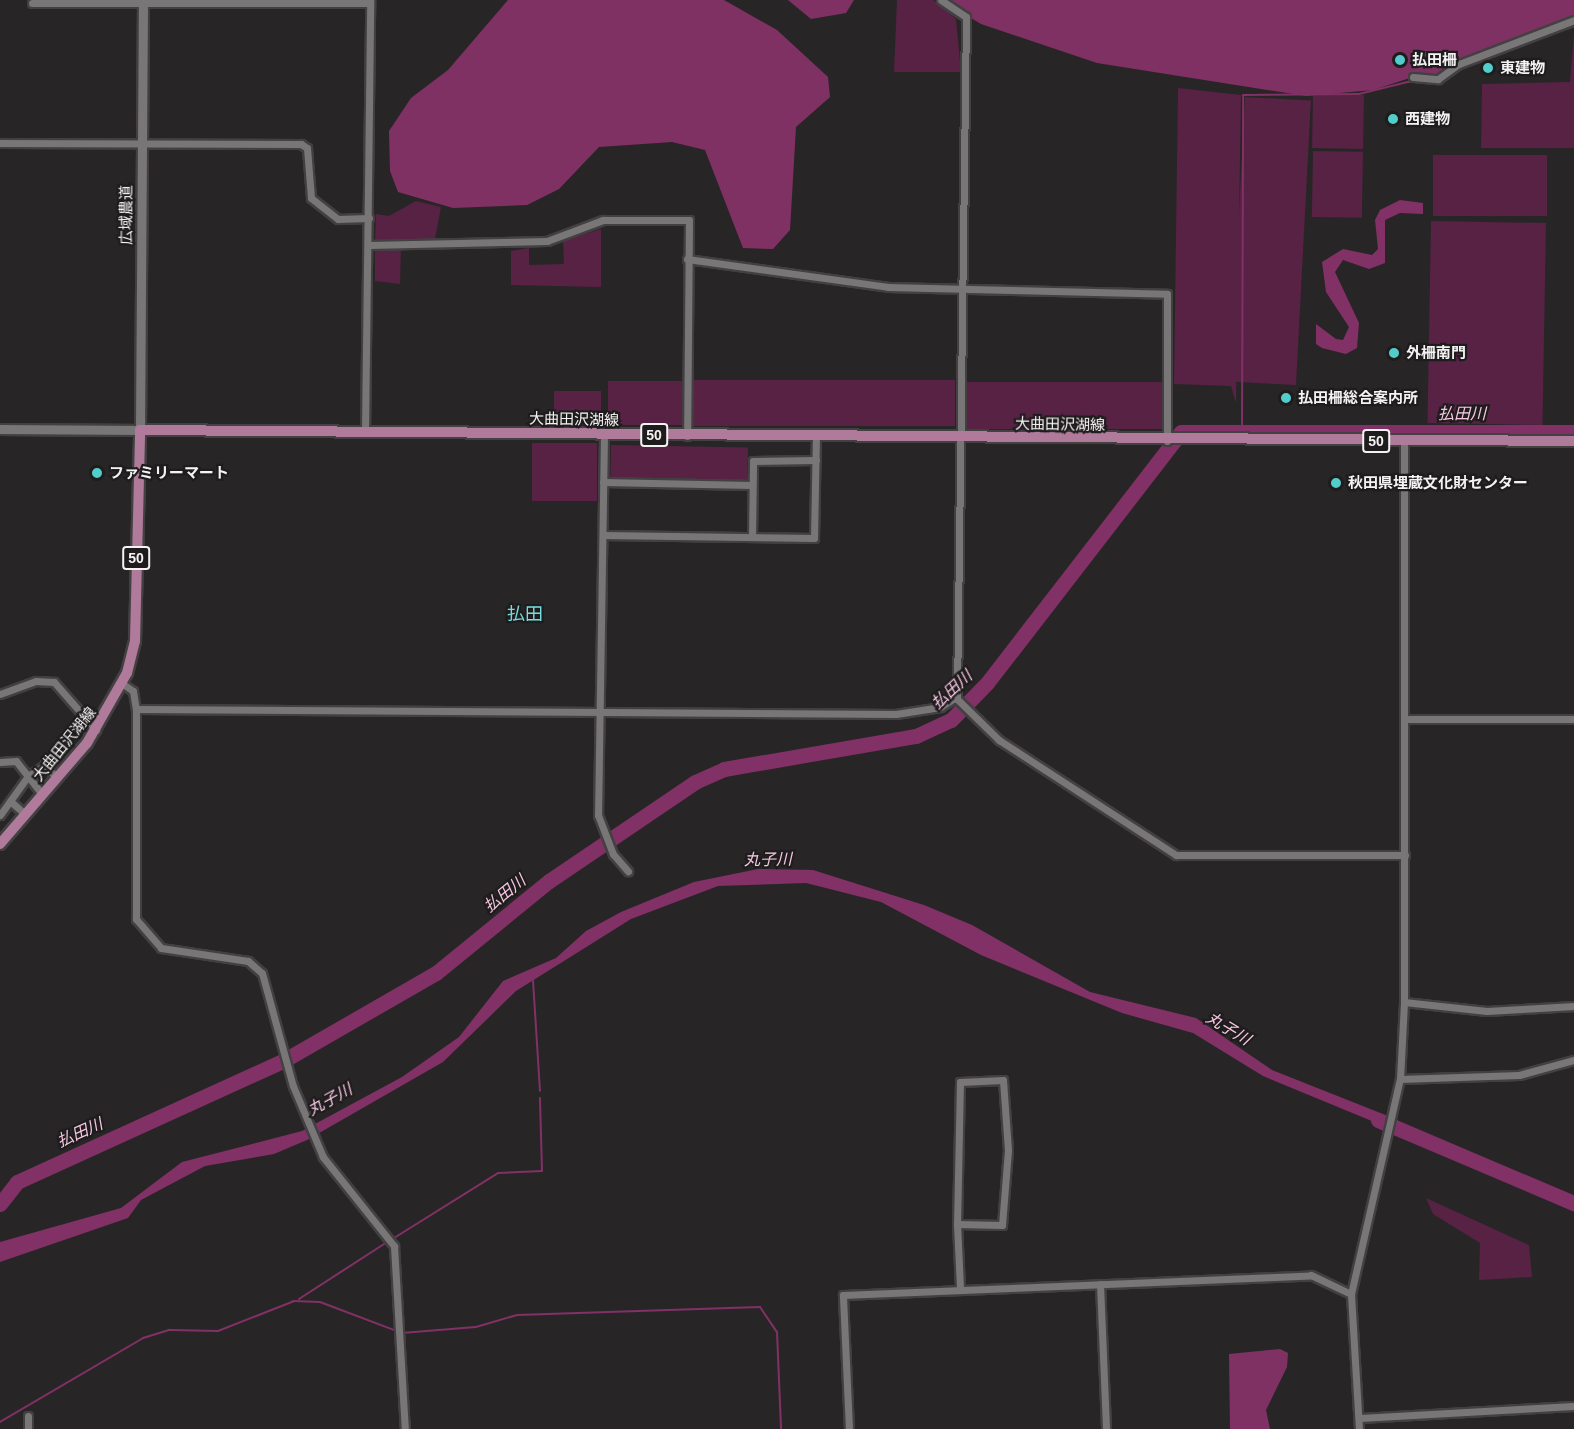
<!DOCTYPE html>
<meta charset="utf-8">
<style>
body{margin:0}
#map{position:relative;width:1574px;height:1429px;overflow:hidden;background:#282527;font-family:Arial,"Noto Sans JP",sans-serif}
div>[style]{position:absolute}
.green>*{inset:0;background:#572244;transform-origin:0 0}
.forest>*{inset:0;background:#803164}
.water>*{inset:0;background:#813165}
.stream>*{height:2px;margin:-1px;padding:0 1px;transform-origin:1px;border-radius:1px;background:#813165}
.river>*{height:15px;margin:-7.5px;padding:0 7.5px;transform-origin:7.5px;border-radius:7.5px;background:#813165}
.roads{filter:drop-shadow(2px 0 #434042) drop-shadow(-2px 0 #434042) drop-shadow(0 2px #434042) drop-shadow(0 -2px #434042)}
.minor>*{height:7px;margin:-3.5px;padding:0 3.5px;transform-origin:3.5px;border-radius:3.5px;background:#797678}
.tertiary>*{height:9px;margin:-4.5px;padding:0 4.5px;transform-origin:4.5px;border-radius:4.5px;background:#797678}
.primary>*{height:10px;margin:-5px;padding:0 5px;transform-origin:5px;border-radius:5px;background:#b07a9b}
.dots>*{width:16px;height:16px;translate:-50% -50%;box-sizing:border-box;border:3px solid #1f1c1d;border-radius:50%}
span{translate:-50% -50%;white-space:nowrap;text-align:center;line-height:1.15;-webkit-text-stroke:4.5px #1f1c1d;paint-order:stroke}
.shield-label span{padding:2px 4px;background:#1f1c1d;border:2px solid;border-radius:4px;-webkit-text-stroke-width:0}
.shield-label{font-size:14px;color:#f4f2f3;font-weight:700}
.poi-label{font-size:15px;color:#f4f2f3;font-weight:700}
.left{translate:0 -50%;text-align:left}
.street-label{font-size:15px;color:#f4f2f3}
.water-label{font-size:16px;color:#f7c8e2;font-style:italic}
.quarter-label{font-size:18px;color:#72dfdc}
</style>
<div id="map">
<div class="green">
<i style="clip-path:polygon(897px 0,933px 0,956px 19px,961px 72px,894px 72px)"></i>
<i style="clip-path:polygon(1574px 34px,1574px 148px,1481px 148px,1482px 84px,1570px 82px)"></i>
<i style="clip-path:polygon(1178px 88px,1241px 95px,1236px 403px,1231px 386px,1174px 384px)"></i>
<i style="left:1364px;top:95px;width:54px;height:51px;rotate:91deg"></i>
<i style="left:1245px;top:97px;width:66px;height:285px;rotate:3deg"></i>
<i style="left:1313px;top:151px;width:50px;height:66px;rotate:1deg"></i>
<i style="left:1433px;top:155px;width:114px;height:61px"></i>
<i style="clip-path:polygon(416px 201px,441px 207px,435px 239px,375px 241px,376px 214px,389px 216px)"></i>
<i style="left:1431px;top:221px;width:115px;height:202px;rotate:1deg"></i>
<i style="clip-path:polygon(601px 229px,601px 287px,511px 285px,511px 251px,529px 248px,529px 265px,564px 264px,563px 241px)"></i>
<i style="clip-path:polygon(401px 248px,400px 284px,375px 281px,375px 249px)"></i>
<i style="left:693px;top:380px;width:262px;height:46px"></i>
<i style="left:608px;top:381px;width:75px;height:44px"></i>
<i style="left:965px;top:382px;width:198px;height:47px"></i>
<i style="left:554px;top:391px;width:47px;height:34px"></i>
<i style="left:532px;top:443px;width:65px;height:58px"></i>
<i style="left:611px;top:445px;width:137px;height:33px;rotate:1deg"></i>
<i style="clip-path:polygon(1426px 1198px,1529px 1245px,1532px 1277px,1479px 1280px,1480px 1243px,1433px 1214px)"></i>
</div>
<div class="forest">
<i style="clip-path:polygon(508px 0,724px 0,777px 30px,828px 77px,830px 97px,796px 127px,790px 230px,773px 249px,743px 248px,705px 150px,672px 142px,599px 147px,559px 189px,527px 205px,453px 208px,398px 192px,390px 171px,389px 131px,411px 98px,448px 70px)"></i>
<i style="clip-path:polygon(788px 0,854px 0,846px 13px,811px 19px)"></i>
<i style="clip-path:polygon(941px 0,1574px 0,1574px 20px,1459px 64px,1438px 79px,1413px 77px,1373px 90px,1306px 96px,1097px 63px,981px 24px)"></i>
<i style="clip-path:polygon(1280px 1349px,1288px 1353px,1287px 1367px,1266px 1410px,1270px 1429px,1230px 1429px,1229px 1354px)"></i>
</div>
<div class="water">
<i style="clip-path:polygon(1400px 200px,1423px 203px,1423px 214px,1400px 213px,1385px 220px,1385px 263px,1369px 269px,1343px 260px,1335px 272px,1359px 323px,1357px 348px,1346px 354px,1322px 348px,1316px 344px,1316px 324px,1336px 339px,1343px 340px,1349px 327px,1326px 292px,1322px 262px,1343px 249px,1372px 255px,1378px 249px,1375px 220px,1380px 210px)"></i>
<i style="clip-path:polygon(758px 869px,813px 870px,924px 905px,972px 925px,1090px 992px,1196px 1018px,1272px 1070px,1398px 1120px,1396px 1131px,1263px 1076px,1193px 1033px,1122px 1013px,981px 955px,881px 902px,806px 883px,718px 886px,631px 919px,516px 991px,443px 1062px,307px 1140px,274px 1154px,205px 1166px,141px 1200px,128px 1218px,0 1262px,0 1242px,121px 1208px,182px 1162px,302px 1131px,402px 1077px,459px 1037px,503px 981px,556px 958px,586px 931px,621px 912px,694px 882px)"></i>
</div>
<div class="stream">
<i style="left:1495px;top:54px;width:84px;rotate:-19.5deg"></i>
<i style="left:1242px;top:432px;width:337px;rotate:-89.8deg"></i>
<i style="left:1243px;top:95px;width:116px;rotate:-0.5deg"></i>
<i style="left:1359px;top:94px;width:50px;rotate:-13.8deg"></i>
<i style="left:1408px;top:82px;width:31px"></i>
<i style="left:1439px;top:82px;width:16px;rotate:-35deg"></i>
<i style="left:533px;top:980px;width:111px;rotate:86.4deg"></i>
<i style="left:394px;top:1238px;width:123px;rotate:-32deg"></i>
<i style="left:498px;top:1173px;width:44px;rotate:-2.6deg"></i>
<i style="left:542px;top:1171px;width:73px;rotate:-91.6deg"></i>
<i style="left:299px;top:1299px;width:105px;rotate:-32.9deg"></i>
<i style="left:293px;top:1301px;width:27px;rotate:2deg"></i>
<i style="left:320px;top:1302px;width:88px;rotate:20.7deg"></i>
<i style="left:402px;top:1333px;width:74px;rotate:-4.6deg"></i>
<i style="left:476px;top:1327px;width:43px;rotate:-16.3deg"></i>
<i style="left:517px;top:1315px;width:243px;rotate:-1.9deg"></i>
<i style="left:760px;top:1307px;width:30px;rotate:56deg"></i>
<i style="left:777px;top:1332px;width:97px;rotate:87.6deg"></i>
<i style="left:0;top:1422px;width:166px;rotate:-30.4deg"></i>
<i style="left:143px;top:1338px;width:28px;rotate:-17deg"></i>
<i style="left:170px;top:1330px;width:48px;rotate:1.2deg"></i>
<i style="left:218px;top:1331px;width:82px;rotate:-21.5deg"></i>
</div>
<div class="river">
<i style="left:288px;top:1058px;width:171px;rotate:-29.9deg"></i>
<i style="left:436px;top:973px;width:146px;rotate:-39.2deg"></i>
<i style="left:549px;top:881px;width:176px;rotate:-34.1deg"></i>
<i style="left:695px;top:782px;width:32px;rotate:-24deg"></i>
<i style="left:724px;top:769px;width:195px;rotate:-9.8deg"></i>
<i style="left:916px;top:736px;width:38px;rotate:-25deg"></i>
<i style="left:951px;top:720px;width:52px;rotate:-45.8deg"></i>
<i style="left:987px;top:683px;width:317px;rotate:-52.3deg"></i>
<i style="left:1181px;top:432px;width:393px"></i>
<i style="left:1378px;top:1120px;width:213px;rotate:23deg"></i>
<i style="left:0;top:1204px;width:28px;rotate:-52deg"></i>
<i style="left:17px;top:1182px;width:291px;rotate:-24.5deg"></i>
</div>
<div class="roads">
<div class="minor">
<i style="left:941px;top:0;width:30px;rotate:34deg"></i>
<i style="left:966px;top:17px;width:682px;rotate:90.76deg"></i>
<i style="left:957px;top:699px;width:59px;rotate:44.3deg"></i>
<i style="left:999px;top:740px;width:211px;rotate:33deg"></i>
<i style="left:1176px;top:855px;width:229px"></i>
<i style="left:32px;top:3px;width:338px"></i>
<i style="left:1413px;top:77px;width:25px;rotate:5deg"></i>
<i style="left:1438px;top:79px;width:26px;rotate:-36deg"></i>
<i style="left:1459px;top:64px;width:123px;rotate:-20.9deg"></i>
<i style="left:0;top:143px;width:301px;rotate:0.2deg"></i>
<i style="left:301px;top:144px;width:7px;rotate:34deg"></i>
<i style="left:307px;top:148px;width:50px;rotate:85.4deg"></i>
<i style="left:311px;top:198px;width:34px;rotate:38deg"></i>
<i style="left:338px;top:219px;width:31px;rotate:-2deg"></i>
<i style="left:369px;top:245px;width:178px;rotate:-1.3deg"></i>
<i style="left:547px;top:241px;width:60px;rotate:-20.6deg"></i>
<i style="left:603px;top:220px;width:86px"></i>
<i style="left:689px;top:220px;width:216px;rotate:90.5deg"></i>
<i style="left:687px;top:259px;width:203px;rotate:7.9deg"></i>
<i style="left:888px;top:287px;width:279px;rotate:1.4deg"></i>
<i style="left:1167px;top:294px;width:147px;rotate:90deg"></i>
<i style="left:365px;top:432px;width:432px;rotate:-89.3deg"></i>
<i style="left:604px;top:435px;width:380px;rotate:90.9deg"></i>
<i style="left:598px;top:815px;width:42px;rotate:69deg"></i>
<i style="left:613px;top:854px;width:23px;rotate:49deg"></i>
<i style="left:603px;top:482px;width:149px;rotate:1.2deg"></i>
<i style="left:603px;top:535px;width:211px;rotate:0.8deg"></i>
<i style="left:814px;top:538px;width:101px;rotate:-88.9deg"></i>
<i style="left:752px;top:537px;width:76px;rotate:-89.2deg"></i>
<i style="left:753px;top:461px;width:63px;rotate:-0.9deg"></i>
<i style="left:123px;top:684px;width:12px;rotate:35deg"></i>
<i style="left:133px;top:691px;width:18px;rotate:81deg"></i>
<i style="left:136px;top:709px;width:210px;rotate:90deg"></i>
<i style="left:136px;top:919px;width:38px;rotate:49deg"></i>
<i style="left:161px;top:948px;width:88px;rotate:8.5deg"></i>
<i style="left:248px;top:961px;width:18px;rotate:41deg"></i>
<i style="left:262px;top:973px;width:117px;rotate:74.7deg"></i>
<i style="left:293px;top:1086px;width:77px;rotate:67.1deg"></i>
<i style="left:323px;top:1157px;width:114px;rotate:51.4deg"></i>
<i style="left:394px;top:1246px;width:183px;rotate:86.6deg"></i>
<i style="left:0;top:694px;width:38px;rotate:-20deg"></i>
<i style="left:36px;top:681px;width:18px;rotate:3deg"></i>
<i style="left:54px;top:682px;width:64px;rotate:48.8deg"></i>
<i style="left:136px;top:709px;width:760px;rotate:0.38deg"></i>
<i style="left:896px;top:714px;width:45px;rotate:-9deg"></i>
<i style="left:940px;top:707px;width:19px;rotate:-32deg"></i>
<i style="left:1405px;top:719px;width:169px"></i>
<i style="left:0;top:762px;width:16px;rotate:-4deg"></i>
<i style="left:16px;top:761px;width:42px;rotate:51.8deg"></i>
<i style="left:45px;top:763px;width:19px;rotate:54deg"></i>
<i style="left:10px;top:801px;width:20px;rotate:41deg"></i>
<i style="left:0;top:815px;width:48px;rotate:-54.3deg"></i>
<i style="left:28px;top:776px;width:35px;rotate:-33deg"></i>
<i style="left:1404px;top:1002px;width:83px;rotate:6.2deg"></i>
<i style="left:1487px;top:1011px;width:87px;rotate:-3.3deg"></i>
<i style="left:1400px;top:1079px;width:119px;rotate:-1.9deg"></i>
<i style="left:1519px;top:1075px;width:57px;rotate:-15.3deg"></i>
<i style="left:957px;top:1224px;width:45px;rotate:1.3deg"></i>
<i style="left:1002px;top:1225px;width:75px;rotate:-85.4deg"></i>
<i style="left:1008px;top:1150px;width:70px;rotate:-94.1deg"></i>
<i style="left:1003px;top:1080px;width:43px;rotate:177.3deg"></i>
<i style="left:960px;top:1082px;width:142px;rotate:91.2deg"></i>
<i style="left:957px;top:1224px;width:64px;rotate:87.3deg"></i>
<i style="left:1100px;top:1284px;width:145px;rotate:87.6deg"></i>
<i style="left:28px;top:1416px;width:13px;rotate:90deg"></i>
<i style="left:1359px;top:1418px;width:215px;rotate:-3.2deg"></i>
<i style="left:849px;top:1429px;width:134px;rotate:-92.6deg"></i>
<i style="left:843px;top:1295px;width:468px;rotate:-2.4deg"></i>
<i style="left:1311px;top:1275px;width:44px;rotate:25.4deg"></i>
<i style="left:1359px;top:1429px;width:135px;rotate:-93.4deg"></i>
<i style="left:1351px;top:1294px;width:221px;rotate:-77.2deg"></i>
<i style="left:1400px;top:1079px;width:77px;rotate:-87deg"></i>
<i style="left:1404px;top:1002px;width:561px;rotate:-90deg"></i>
</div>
<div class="tertiary">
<i style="left:0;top:429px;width:140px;rotate:0.4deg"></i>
<i style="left:140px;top:430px;width:430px;rotate:-89.6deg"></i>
</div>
<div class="primary">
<i style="left:0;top:844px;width:133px;rotate:-49.3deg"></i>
<i style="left:87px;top:743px;width:81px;rotate:-60.3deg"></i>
<i style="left:127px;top:673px;width:33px;rotate:-76deg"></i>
<i style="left:135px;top:641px;width:211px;rotate:-88.6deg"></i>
<i style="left:140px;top:430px;width:1434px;rotate:0.44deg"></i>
</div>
</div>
<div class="dots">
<i style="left:1400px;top:60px;background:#53cdcb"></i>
<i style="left:1488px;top:68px;background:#53cdcb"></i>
<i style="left:1393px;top:119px;background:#53cdcb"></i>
<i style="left:1394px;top:353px;background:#53cdcb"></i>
<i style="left:1286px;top:398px;background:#53cdcb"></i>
<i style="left:97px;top:473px;background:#53cdcb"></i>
<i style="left:1336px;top:483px;background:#53cdcb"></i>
</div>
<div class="shield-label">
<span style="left:654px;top:435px">50</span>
<span style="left:1376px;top:441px">50</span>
<span style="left:136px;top:558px">50</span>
</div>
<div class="poi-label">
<span class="left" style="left:1412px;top:60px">払田柵</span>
<span class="left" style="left:1500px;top:68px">東建物</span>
<span class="left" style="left:1405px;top:119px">西建物</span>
<span class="left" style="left:1406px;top:353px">外柵南門</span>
<span class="left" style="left:1298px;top:398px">払田柵総合案内所</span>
<span class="left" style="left:109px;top:473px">ファミリーマート</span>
<span class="left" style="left:1348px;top:483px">秋田県埋蔵文化財センター</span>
</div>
<div class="street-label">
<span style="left:126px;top:215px;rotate:-90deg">広域農道</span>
<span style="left:574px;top:419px;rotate:1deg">大曲田沢湖線</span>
<span style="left:1060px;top:424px;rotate:1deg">大曲田沢湖線</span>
<span style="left:64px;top:744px;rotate:-51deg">大曲田沢湖線</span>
</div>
<div class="water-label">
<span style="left:1462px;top:414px">払田川</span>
<span style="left:952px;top:690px;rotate:-42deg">払田川</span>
<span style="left:768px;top:860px;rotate:-1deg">丸子川</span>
<span style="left:505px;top:894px;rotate:-39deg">払田川</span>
<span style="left:1228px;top:1029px;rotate:31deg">丸子川</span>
<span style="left:330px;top:1100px;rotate:-29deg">丸子川</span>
<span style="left:80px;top:1133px;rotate:-24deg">払田川</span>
</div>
<div class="quarter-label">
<span style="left:525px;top:614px">払田</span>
</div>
</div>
